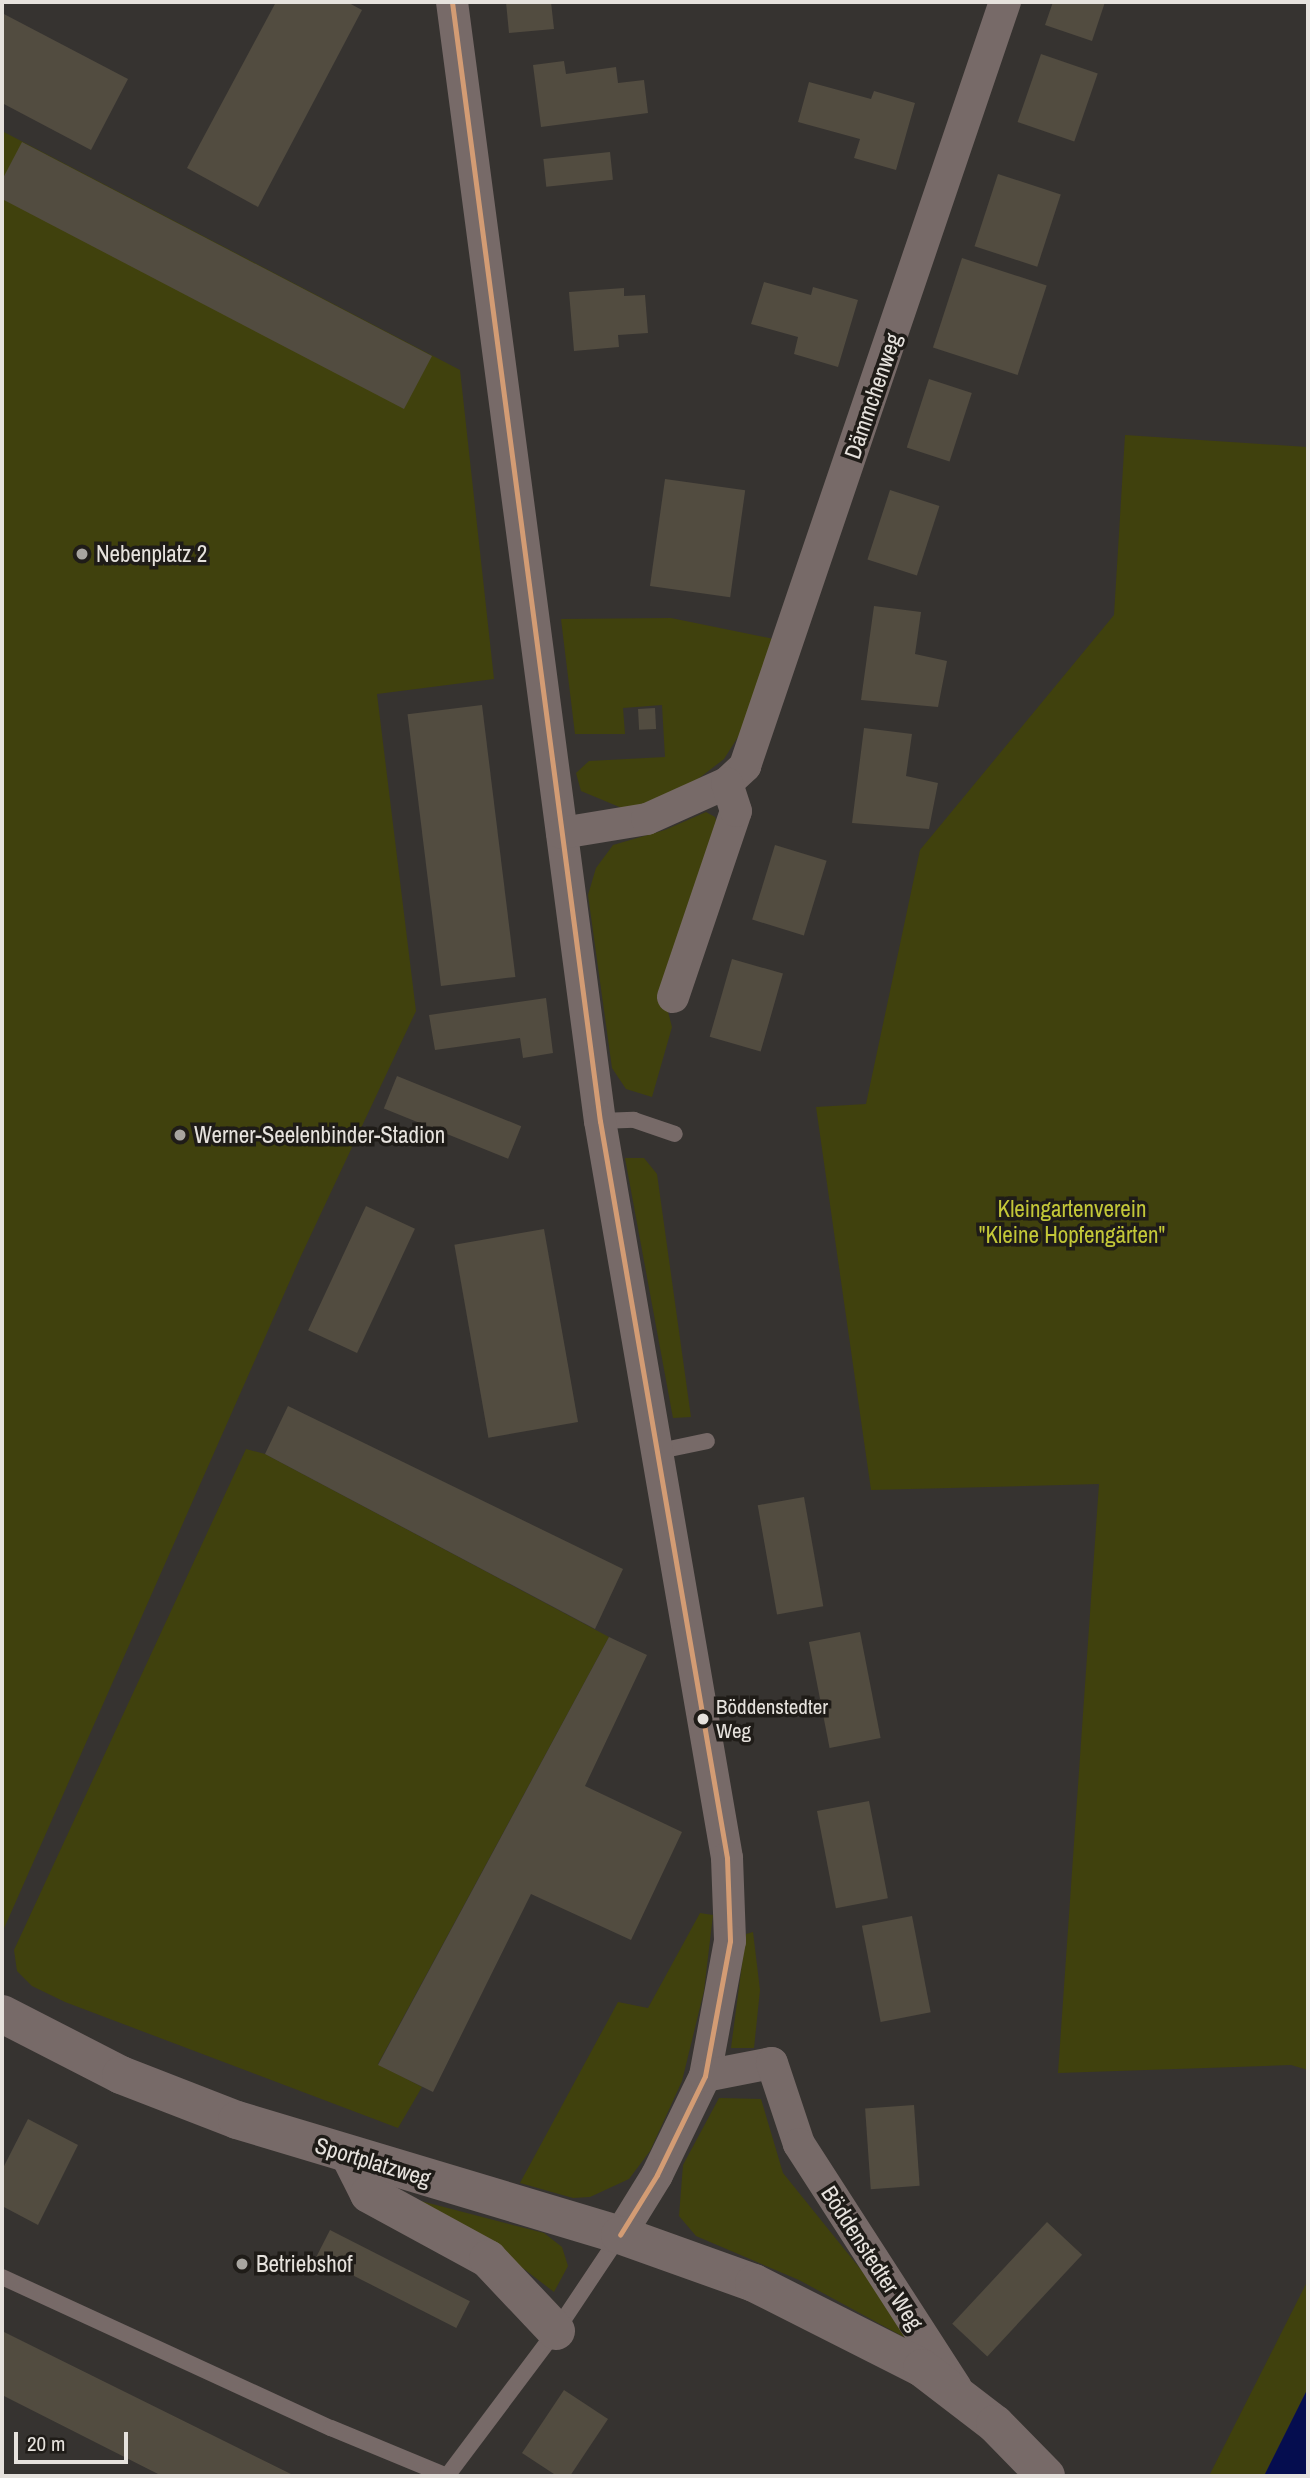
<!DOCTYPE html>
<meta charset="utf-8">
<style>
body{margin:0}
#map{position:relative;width:1310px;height:2478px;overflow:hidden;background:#363330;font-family:"Archivo Narrow",sans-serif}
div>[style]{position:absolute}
.green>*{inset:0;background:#40410d}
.water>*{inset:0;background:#050d4f}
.building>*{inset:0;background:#524c40;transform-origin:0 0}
.service>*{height:16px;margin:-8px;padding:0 8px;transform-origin:8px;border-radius:8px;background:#776a68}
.minor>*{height:32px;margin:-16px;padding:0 16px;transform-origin:16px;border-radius:16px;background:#776a68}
.tertiary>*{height:38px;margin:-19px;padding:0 19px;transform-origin:19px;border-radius:19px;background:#776a68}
.bus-1>*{height:5px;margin:-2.5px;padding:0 2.5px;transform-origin:2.5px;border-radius:2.5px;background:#d39c74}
.dots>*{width:19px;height:19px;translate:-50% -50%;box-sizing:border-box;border:4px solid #1f1c18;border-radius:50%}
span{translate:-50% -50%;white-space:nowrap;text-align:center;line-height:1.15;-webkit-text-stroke:7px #1f1c18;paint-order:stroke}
.bus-label{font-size:21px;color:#e6e2dd}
.left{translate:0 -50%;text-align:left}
.street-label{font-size:23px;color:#e6e2dd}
.poi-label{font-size:23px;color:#e6e2dd}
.park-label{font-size:23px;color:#c3c738}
.frame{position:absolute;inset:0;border:4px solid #e6e2dd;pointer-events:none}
.scale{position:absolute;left:14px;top:2432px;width:114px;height:32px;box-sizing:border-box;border:4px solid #e6e2dd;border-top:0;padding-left:9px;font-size:21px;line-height:24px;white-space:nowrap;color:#e6e2dd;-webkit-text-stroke:5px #1f1c18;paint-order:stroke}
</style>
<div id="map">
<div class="green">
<i style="clip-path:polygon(2px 131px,460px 370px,494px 679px,377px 694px,416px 1011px,300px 1258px,2px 1933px)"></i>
<i style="clip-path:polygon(1308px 430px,1308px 2070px,1291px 2065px,1058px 2073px,1099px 1484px,871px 1490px,816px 1107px,866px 1104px,920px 850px,1114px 615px,1125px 435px,1307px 447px)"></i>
<i style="clip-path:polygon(671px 618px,774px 639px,743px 729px,724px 759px,676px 796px,629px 811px,581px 791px,576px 773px,589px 761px,665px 757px,662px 705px,623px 708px,625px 734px,575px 734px,561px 619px)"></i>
<i style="clip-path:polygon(706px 812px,715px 817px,719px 831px,665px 1000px,672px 1027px,652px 1097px,626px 1089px,612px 1068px,588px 895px,596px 868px,613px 845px,665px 830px)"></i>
<i style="clip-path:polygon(625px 1158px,644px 1158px,657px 1174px,691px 1417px,673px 1418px)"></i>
<i style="clip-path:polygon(246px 1449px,265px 1454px,609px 1637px,378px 2064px,422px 2087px,398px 2128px,65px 2002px,32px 1986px,17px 1971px,14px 1950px)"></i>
<i style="clip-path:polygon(700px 1913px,713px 1915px,704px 1991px,682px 2081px,650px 2151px,629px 2179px,590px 2197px,573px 2198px,520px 2183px,618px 2002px,648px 2008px)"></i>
<i style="clip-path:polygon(753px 1932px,760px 1990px,754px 2048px,731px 2048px,746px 1934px)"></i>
<i style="clip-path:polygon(719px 2098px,761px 2099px,783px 2173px,924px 2348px,799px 2280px,696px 2236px,679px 2216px,683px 2165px)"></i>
<i style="clip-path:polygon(417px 2200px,544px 2233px,562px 2247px,568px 2266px,554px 2292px,498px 2249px)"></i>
<i style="clip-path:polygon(1308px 2280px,1308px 2388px,1264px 2476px,1209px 2476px)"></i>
</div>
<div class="water">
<i style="clip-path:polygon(1308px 2388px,1308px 2476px,1264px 2476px)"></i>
</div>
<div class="building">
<i style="clip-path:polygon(276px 2px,347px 2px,362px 10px,258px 207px,187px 168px)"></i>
<i style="clip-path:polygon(506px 2px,551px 2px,554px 29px,509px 33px)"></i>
<i style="clip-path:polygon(1053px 2px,1105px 2px,1092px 41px,1045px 25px)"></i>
<i style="clip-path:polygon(2px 13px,128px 79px,91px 150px,2px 103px)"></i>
<i style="left:1041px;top:54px;width:60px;height:72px;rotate:19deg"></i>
<i style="clip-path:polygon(564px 61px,566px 74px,616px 67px,618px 83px,644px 80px,648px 113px,541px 127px,533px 65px)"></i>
<i style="clip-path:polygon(809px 82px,871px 99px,874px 91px,915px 103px,896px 170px,854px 158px,860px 139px,798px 122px)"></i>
<i style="clip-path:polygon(22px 142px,432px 356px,404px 409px,2px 199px,2px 180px)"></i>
<i style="left:610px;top:152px;width:28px;height:67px;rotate:84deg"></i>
<i style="left:998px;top:174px;width:66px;height:76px;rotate:18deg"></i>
<i style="left:962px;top:258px;width:89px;height:94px;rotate:18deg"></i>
<i style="clip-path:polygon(764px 282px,811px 295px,813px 287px,858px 300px,838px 367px,794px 354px,798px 337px,751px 324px)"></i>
<i style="clip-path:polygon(624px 288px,624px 296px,645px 295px,648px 333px,618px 335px,619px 347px,574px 351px,569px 292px)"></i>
<i style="left:929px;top:379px;width:45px;height:72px;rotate:18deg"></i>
<i style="left:665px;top:479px;width:81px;height:108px;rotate:8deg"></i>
<i style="left:890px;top:490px;width:52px;height:73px;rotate:18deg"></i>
<i style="clip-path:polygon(874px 606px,921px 612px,915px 654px,947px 661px,938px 707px,861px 700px)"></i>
<i style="left:482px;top:705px;width:274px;height:75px;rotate:83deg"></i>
<i style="left:655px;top:708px;width:21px;height:17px;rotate:87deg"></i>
<i style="clip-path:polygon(864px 728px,912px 734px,906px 776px,938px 783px,929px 829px,852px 823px)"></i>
<i style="left:775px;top:845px;width:54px;height:78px;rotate:17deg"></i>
<i style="left:732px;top:959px;width:53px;height:81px;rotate:16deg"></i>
<i style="clip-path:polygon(546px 998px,553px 1053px,523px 1058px,520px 1038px,435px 1050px,429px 1015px)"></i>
<i style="left:397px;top:1076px;width:134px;height:35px;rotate:22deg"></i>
<i style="left:366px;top:1206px;width:54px;height:137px;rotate:25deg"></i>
<i style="left:544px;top:1229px;width:196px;height:91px;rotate:80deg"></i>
<i style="clip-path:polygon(288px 1406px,623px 1569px,595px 1629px,265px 1454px)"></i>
<i style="left:804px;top:1497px;width:111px;height:47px;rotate:80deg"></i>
<i style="left:860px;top:1632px;width:108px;height:52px;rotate:79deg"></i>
<i style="clip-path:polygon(609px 1637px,647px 1655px,585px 1786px,682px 1832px,631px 1940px,531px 1894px,433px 2092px,378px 2065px)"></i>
<i style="left:869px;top:1801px;width:99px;height:53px;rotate:79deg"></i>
<i style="left:912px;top:1916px;width:98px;height:51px;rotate:79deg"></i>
<i style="left:914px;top:2105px;width:81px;height:49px;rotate:86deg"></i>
<i style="clip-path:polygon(28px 2119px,78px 2145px,38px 2225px,2px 2206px,2px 2170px)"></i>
<i style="left:1047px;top:2222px;width:48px;height:139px;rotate:43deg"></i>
<i style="left:330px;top:2230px;width:157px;height:30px;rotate:27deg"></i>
<i style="clip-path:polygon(2px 2331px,107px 2383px,295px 2476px,162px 2476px,2px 2395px)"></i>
<i style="clip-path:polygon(564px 2390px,608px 2419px,570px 2476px,557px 2476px,522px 2453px)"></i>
</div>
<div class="service">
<i style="left:600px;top:1121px;width:34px;rotate:-2deg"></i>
<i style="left:634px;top:1120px;width:43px;rotate:18.9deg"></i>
<i style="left:655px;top:1452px;width:53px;rotate:-11.9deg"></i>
<i style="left:2px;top:2277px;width:362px;rotate:24.7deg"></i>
<i style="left:331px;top:2428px;width:126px;rotate:22.5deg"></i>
<i style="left:447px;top:2476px;width:181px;rotate:-53.1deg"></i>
<i style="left:556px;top:2331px;width:115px;rotate:-56.3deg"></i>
</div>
<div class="minor">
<i style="left:452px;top:2px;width:1129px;rotate:82.47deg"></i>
<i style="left:600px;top:1121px;width:748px;rotate:80.22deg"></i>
<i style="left:727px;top:1858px;width:83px;rotate:87.9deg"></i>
<i style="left:730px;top:1941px;width:137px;rotate:100.5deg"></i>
<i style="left:705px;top:2076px;width:110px;rotate:115.9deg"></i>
<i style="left:657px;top:2175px;width:70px;rotate:121.7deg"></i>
<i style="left:562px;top:833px;width:86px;rotate:-9.4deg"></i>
<i style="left:647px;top:819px;width:88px;rotate:-24.2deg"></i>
<i style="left:727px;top:783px;width:25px;rotate:-43deg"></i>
<i style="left:745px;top:766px;width:807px;rotate:-71.21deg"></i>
<i style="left:673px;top:997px;width:196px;rotate:-71.3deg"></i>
<i style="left:736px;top:811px;width:29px;rotate:-108deg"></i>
<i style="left:705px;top:2076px;width:68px;rotate:-11deg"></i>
<i style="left:772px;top:2063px;width:85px;rotate:71.6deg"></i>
<i style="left:799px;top:2144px;width:290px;rotate:57.2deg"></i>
</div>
<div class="tertiary">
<i style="left:2px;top:2014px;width:134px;rotate:27.1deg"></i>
<i style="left:121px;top:2075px;width:124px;rotate:21.2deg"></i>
<i style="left:237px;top:2120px;width:400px;rotate:16.7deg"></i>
<i style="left:620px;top:2235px;width:142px;rotate:19.7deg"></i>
<i style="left:754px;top:2283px;width:188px;rotate:26.8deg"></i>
<i style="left:922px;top:2368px;width:92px;rotate:37.5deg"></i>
<i style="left:995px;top:2424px;width:73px;rotate:45.6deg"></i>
<i style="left:350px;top:2156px;width:42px;rotate:63.4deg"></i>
<i style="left:369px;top:2194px;width:136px;rotate:28.6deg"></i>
<i style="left:488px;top:2259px;width:99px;rotate:46.6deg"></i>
</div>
<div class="bus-1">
<i style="left:452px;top:2px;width:1129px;rotate:82.47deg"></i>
<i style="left:600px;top:1121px;width:748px;rotate:80.22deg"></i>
<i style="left:727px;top:1858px;width:83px;rotate:87.9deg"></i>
<i style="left:730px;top:1941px;width:137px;rotate:100.5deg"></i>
<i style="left:705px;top:2076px;width:110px;rotate:115.9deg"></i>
<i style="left:657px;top:2175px;width:70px;rotate:121.7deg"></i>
</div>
<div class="dots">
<i style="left:82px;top:554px;background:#a8a5a0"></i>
<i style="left:180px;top:1135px;background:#a8a5a0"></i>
<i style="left:703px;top:1719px;background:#e6e2dd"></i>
<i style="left:242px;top:2264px;background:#a8a5a0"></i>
</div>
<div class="bus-label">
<span class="left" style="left:716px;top:1719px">Böddenstedter<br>Weg</span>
</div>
<div class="street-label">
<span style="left:873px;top:396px;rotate:-71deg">Dämmchenweg</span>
<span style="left:373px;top:2162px;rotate:17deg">Sportplatzweg</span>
<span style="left:872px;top:2258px;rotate:57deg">Böddenstedter Weg</span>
</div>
<div class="poi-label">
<span class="left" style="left:96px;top:554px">Nebenplatz 2</span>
<span class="left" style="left:194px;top:1135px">Werner-Seelenbinder-Stadion</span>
<span class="left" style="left:256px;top:2264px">Betriebshof</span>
</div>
<div class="park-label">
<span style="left:1072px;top:1222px">Kleingartenverein<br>"Kleine Hopfengärten"</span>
</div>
<div class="frame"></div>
<div class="scale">20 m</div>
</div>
